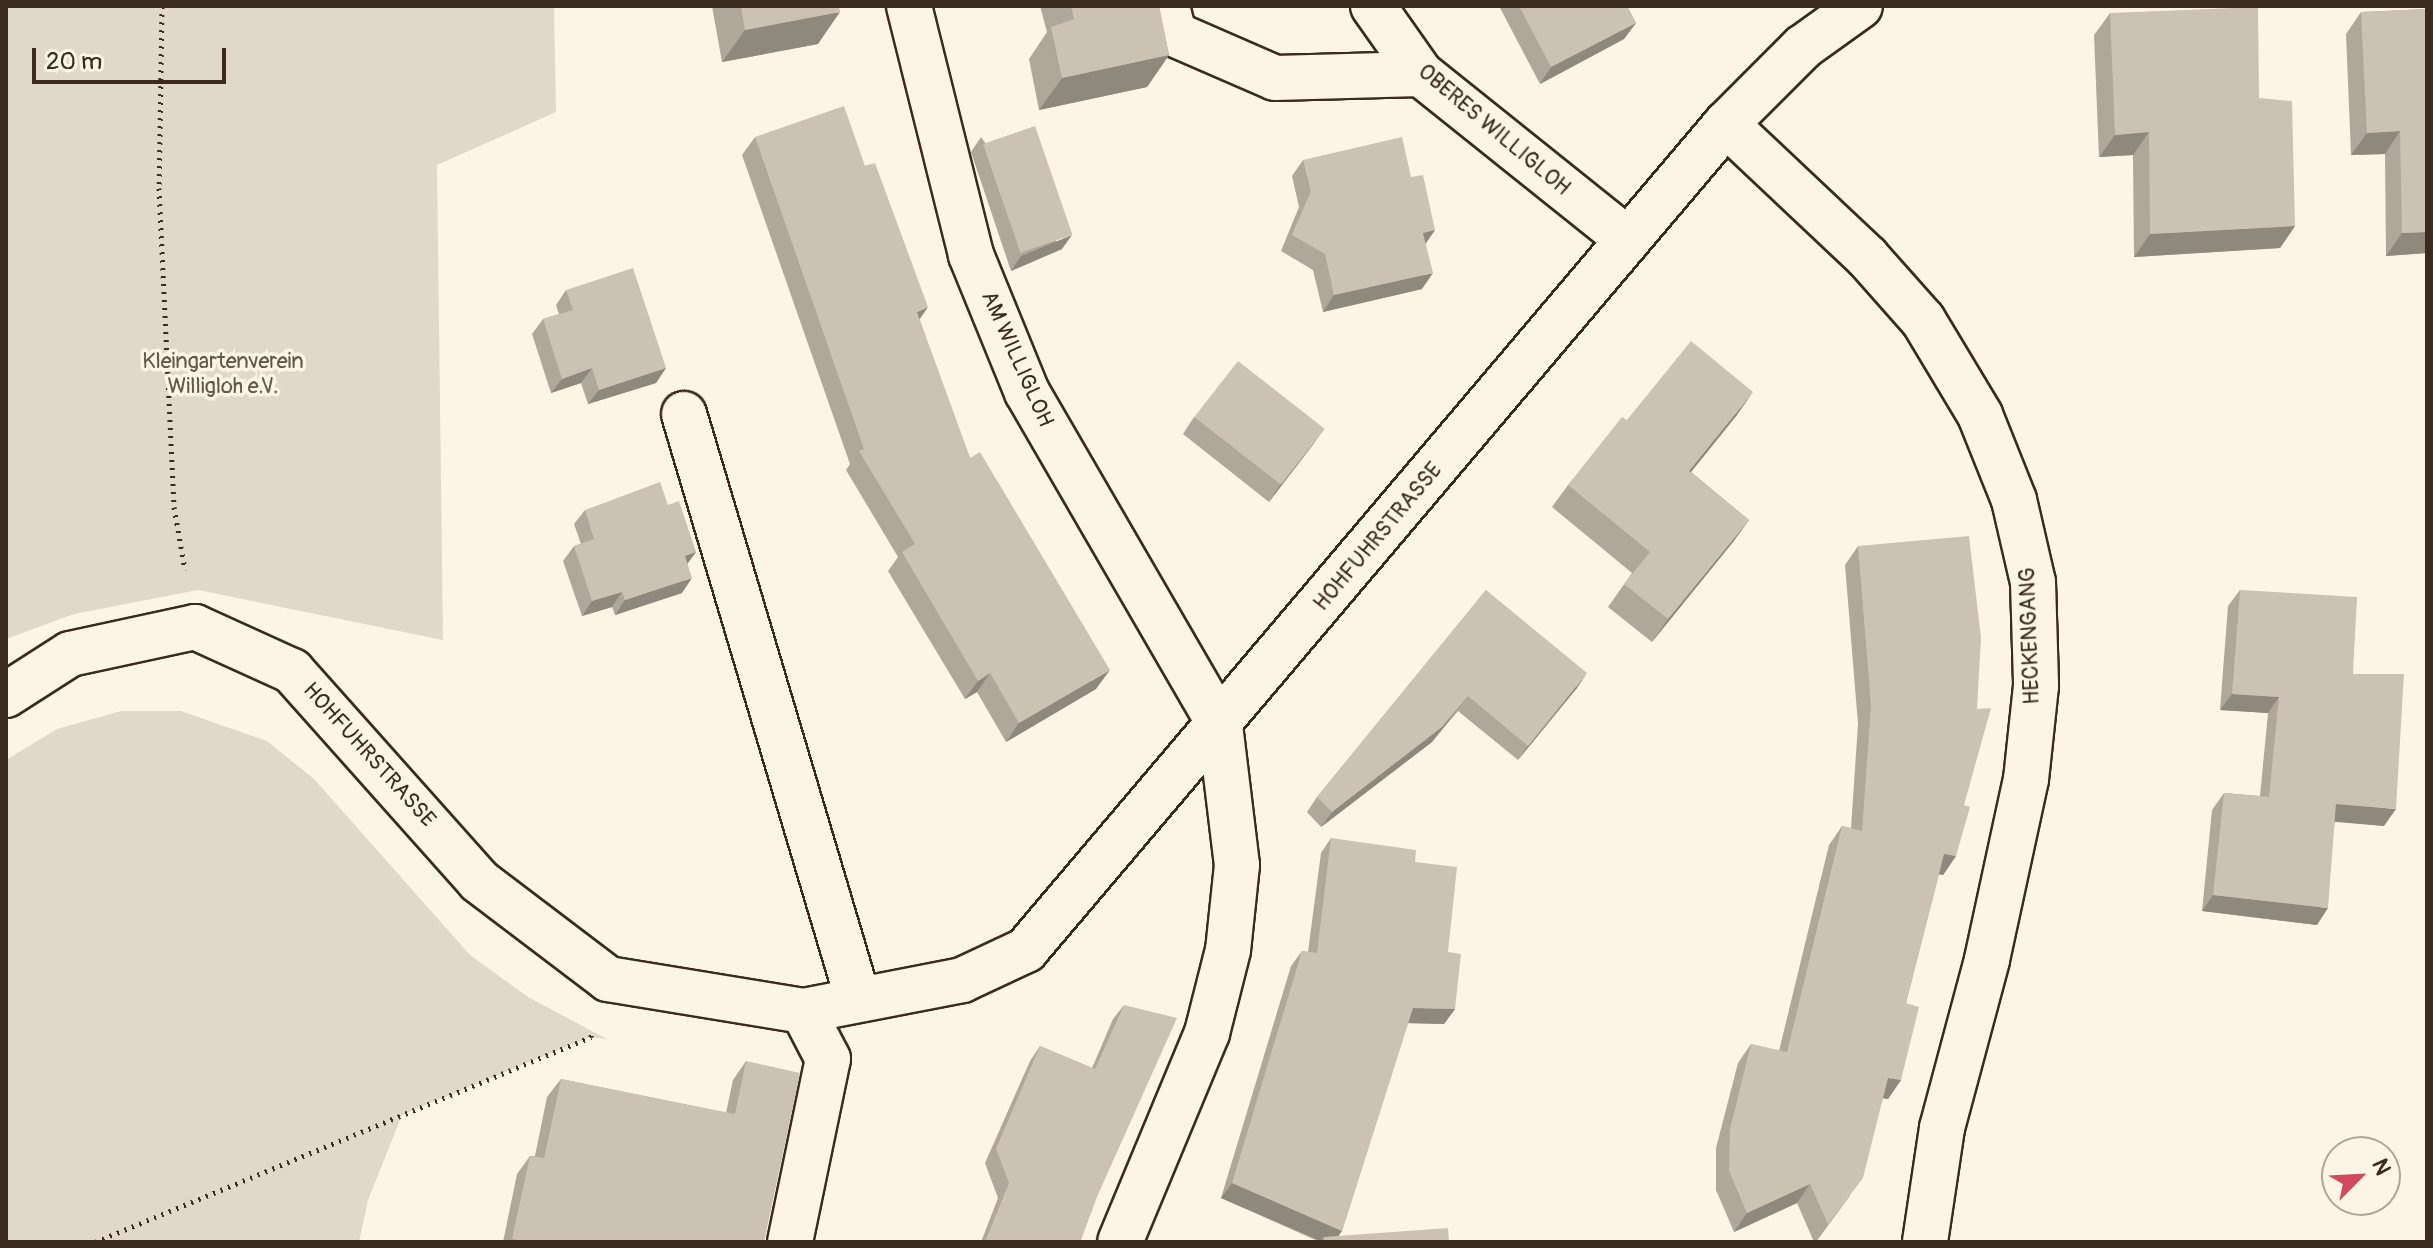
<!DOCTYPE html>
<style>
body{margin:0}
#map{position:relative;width:2433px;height:1248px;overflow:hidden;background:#fcf5e5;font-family:Pangolin,sans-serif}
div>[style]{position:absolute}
.green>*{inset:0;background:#e0d8c8}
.path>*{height:5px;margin-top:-2.5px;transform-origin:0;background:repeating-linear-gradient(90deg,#3b2a1e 0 2px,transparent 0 8px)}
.roads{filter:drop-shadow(2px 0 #3b2a1e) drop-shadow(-2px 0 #3b2a1e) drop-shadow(0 2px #3b2a1e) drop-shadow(0 -2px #3b2a1e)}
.minor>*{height:44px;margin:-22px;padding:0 22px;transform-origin:22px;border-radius:22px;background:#fcf5e5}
.wall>*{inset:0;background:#afa79a}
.shaded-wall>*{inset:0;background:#8f887d}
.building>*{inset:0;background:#ccc2b3;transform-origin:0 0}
span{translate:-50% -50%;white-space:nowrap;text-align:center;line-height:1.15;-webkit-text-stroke:7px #fcf5e5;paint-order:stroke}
.street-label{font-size:22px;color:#3b2a1e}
.park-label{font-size:22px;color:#645648}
.frame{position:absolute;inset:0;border:8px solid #3b2a1e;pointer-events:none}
.north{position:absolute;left:2321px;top:1136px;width:80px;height:80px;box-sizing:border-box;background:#fcf5e5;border:2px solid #afa495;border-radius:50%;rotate:66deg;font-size:22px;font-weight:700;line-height:32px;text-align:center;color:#3b2a1e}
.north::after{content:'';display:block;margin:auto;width:28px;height:36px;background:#d1495b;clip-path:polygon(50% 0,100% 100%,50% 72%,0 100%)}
.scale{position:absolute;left:32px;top:48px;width:194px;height:36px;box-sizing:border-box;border:4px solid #3b2a1e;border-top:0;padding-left:10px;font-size:24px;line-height:28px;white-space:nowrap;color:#3b2a1e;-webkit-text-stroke:6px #fcf5e5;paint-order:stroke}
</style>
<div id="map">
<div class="green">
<i style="clip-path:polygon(6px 6px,554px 6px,556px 112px,437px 165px,443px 640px,198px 590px,74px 614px,6px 639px)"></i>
<i style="clip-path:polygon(121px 711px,181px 711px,267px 741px,314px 779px,470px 955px,528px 997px,607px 1039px,590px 1037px,402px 1115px,368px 1200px,359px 1242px,6px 1242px,6px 760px,57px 729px)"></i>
</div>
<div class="path">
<i style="left:162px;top:6px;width:182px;rotate:90.9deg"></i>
<i style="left:159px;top:188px;width:319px;rotate:87.3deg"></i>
<i style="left:174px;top:507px;width:64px;rotate:80.1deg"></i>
<i style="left:95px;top:1242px;width:537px;rotate:-22.46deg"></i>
<i style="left:591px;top:1037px;width:7px;rotate:-82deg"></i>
</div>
<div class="roads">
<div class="minor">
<i style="left:909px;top:6px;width:257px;rotate:76deg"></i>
<i style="left:971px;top:255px;width:148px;rotate:67.8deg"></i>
<i style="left:1027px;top:392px;width:385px;rotate:59.9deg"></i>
<i style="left:1220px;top:725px;width:141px;rotate:83.1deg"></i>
<i style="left:1237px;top:865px;width:85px;rotate:96deg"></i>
<i style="left:1228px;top:950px;width:86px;rotate:104.2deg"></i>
<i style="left:1207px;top:1033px;width:226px;rotate:112.6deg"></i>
<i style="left:1167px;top:6px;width:29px;rotate:76deg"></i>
<i style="left:1174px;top:34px;width:110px;rotate:23.5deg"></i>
<i style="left:1275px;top:78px;width:146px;rotate:-1.6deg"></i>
<i style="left:1373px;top:6px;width:83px;rotate:54.8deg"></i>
<i style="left:1421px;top:74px;width:265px;rotate:38.7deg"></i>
<i style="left:1726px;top:124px;width:194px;rotate:43.3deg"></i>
<i style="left:1867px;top:257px;width:84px;rotate:48.4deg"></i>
<i style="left:1923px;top:320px;width:111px;rotate:59deg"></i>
<i style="left:1980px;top:415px;width:92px;rotate:68.2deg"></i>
<i style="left:2014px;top:500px;width:84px;rotate:77deg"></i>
<i style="left:2033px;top:582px;width:104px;rotate:88.3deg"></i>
<i style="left:2036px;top:686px;width:94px;rotate:96.1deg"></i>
<i style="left:2026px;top:779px;width:185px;rotate:102.2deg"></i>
<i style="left:1987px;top:960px;width:174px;rotate:105deg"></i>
<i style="left:1942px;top:1128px;width:115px;rotate:98.5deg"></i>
<i style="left:684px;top:414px;width:610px;rotate:73.44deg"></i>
<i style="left:6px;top:695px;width:76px;rotate:-32.6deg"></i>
<i style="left:70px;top:654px;width:128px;rotate:-12.2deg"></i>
<i style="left:195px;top:627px;width:107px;rotate:24.4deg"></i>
<i style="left:292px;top:671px;width:281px;rotate:48.3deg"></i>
<i style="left:479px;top:881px;width:162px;rotate:37.2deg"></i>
<i style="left:608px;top:979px;width:198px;rotate:9.3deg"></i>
<i style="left:803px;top:1011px;width:162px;rotate:-11deg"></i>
<i style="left:962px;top:980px;width:71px;rotate:-25.1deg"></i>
<i style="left:1026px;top:950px;width:1083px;rotate:-49.72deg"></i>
<i style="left:1726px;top:124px;width:109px;rotate:-45deg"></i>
<i style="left:1803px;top:47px;width:70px;rotate:-35.7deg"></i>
<i style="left:790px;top:1242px;width:187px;rotate:-78.3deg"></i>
<i style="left:828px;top:1059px;width:54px;rotate:-117.5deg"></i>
</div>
</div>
<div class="wall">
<i style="clip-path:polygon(712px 6px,839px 6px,818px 44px,722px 62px)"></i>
<i style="clip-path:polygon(1040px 6px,1159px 6px,1169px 55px,1147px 87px,1039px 110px,1029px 59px,1047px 32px)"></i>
<i style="clip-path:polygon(1499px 6px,1627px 6px,1636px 23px,1624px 39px,1540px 84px)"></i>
<i style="clip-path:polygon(2427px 9px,2427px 253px,2386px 256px,2385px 154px,2351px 155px,2346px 34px,2361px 12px)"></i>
<i style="clip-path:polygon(2110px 13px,2259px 98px,2295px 226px,2280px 248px,2134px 257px,2133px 155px,2099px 157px,2094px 35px)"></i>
<i style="clip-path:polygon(755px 137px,919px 319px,970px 458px,1096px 689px,1006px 742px,977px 692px,965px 699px,888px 571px,898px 557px,846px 470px,850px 464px,742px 155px)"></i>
<i style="clip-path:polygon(981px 137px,1062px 249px,1011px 271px,971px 152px)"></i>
<i style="clip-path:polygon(1303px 160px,1411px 177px,1435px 230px,1426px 243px,1422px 289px,1323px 312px,1313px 270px,1281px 251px,1299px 207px,1292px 176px)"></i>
<i style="clip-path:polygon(566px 290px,666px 368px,656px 383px,588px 404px,581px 383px,551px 393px,532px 334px,543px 319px,559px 314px,556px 305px)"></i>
<i style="clip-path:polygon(1737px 415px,1691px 472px,1749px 520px,1733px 542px,1652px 642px,1608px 607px,1632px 573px,1552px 507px,1568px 485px,1627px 420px)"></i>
<i style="clip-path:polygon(1194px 417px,1324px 429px,1269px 502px,1183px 434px)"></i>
<i style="clip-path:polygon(668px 505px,696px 552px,687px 564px,682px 593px,615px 615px,612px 607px,582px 616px,563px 561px,574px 546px,581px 544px,574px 524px,585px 510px)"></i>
<i style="clip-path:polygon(1858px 546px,1964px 805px,1956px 856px,1943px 875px,1939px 874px,1906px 1003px,1901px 1080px,1888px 1099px,1883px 1098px,1849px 1197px,1816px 1242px,1814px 1242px,1797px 1203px,1734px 1232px,1716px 1190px,1716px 1148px,1738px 1063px,1751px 1044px,1779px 1051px,1829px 845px,1842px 826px,1851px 828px,1858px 724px,1845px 565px)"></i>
<i style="clip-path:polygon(1486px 590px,1577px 688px,1518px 760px,1458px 711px,1432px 742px,1321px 827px,1307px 812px,1317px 797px)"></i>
<i style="clip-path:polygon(2240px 590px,2353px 674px,2384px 826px,2335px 821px,2317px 925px,2202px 911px,2212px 810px,2224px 793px,2260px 796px,2268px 713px,2220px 710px,2228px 606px)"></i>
<i style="clip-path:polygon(1331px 838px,1415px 862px,1448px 952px,1455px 1009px,1444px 1024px,1408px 1023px,1342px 1231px,1338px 1236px,1449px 1242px,1320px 1242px,1221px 1198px,1291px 966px,1302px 951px,1308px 952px,1321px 853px)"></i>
<i style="clip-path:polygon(1124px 1005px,1096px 1199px,1080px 1242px,981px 1242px,998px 1198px,985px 1163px,1030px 1061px,1040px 1046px,1092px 1068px,1113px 1019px)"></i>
<i style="clip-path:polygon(746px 1061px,764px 1242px,503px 1242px,517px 1174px,530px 1156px,535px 1156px,547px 1097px,561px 1079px,726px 1113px,733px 1080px)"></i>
</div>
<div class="shaded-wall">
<i style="clip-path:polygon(840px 12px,818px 44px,722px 62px,745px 30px)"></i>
<i style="clip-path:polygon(1636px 23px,1624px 39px,1540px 84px,1551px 67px)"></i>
<i style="clip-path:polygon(1169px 55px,1147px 87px,1039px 110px,1062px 78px)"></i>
<i style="clip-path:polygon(2400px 131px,2385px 154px,2351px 155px,2367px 133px)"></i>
<i style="clip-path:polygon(2149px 132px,2133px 155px,2099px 157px,2115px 135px)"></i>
<i style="clip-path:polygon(2295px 226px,2280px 248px,2134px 257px,2150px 234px)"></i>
<i style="clip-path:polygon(1435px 230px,1424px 246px,1423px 233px)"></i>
<i style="clip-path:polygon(2427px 232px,2427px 253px,2386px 256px,2402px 233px)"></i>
<i style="clip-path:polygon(1072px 235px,1062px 249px,1011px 271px,1021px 256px)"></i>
<i style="clip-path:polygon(1433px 273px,1422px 289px,1323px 312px,1334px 295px)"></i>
<i style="clip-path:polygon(928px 307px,915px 326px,917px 312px)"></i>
<i style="clip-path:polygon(592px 368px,581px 383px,551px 393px,562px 379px)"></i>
<i style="clip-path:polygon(666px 368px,656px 383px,588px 404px,599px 390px)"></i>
<i style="clip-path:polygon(1753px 392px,1737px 415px,1674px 493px,1689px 471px)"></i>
<i style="clip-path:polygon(1324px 429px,1312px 446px,1269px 502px,1280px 485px)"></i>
<i style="clip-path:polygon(1749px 520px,1733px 542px,1652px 642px,1668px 619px)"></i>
<i style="clip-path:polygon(696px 552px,685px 567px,685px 556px)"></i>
<i style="clip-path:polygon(692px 578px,682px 593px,615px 615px,625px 600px)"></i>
<i style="clip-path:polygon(622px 592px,612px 607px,582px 616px,592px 601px)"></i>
<i style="clip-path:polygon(1110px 670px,1096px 689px,1006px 742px,1019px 723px)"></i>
<i style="clip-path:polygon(990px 673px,977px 692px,965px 699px,978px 681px)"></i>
<i style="clip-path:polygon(1587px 673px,1577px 688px,1518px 760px,1528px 746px)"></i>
<i style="clip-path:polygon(2232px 694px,2279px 697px,2268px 713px,2220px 710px)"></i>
<i style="clip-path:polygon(1468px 696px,1432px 742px,1321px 827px,1332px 812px)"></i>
<i style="clip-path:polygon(2336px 804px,2396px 809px,2384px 826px,2325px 821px)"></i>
<i style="clip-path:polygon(1944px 854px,1956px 856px,1943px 875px,1931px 873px)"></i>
<i style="clip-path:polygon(2213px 895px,2328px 908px,2317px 925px,2202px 911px)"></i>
<i style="clip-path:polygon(1413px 1008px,1455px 1009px,1444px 1024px,1403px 1023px)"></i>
<i style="clip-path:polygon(1888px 1078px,1901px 1080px,1888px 1099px,1875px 1097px)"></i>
<i style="clip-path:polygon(1232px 1183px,1342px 1231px,1334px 1242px,1324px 1237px,1321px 1241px,1221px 1198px)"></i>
<i style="clip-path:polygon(1810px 1184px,1797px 1203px,1734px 1232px,1747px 1213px)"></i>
</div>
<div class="building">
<i style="clip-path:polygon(741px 6px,839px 6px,840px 12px,745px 30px)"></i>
<i style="clip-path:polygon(1071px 6px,1159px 6px,1169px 55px,1062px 78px,1051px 27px,1074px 19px)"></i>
<i style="clip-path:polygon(1519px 6px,1627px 6px,1636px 23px,1551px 67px)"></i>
<i style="clip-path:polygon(2258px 7px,2259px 98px,2292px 101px,2295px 226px,2150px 234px,2149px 132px,2115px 135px,2110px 13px)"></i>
<i style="clip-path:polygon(2427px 9px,2427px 232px,2402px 233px,2400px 131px,2367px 133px,2361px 12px)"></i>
<i style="clip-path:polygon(844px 106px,865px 166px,875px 163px,928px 307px,917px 312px,970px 458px,980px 452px,1110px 670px,1019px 723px,990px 673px,978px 681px,902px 552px,915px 544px,859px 451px,864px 449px,755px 137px)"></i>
<i style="left:1035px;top:126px;width:115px;height:55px;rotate:71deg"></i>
<i style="clip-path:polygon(1402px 137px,1411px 177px,1423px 175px,1435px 230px,1423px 233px,1433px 273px,1334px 295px,1325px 254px,1292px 235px,1311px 191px,1303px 160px)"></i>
<i style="clip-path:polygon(633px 268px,666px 368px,599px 390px,592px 368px,562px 379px,543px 319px,573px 310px,566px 290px)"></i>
<i style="clip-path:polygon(1691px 341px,1753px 392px,1689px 471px,1749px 520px,1668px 619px,1624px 584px,1650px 552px,1568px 485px,1622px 417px,1627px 420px)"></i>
<i style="left:1238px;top:361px;width:110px;height:71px;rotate:38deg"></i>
<i style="clip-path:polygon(660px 482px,668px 505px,679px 501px,696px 552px,685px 556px,692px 578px,625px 600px,622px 592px,592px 601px,574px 546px,594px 539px,585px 510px)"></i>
<i style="clip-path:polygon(1969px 536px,1981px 638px,1977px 709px,1991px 708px,1964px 805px,1970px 807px,1956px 856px,1944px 854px,1906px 1003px,1919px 1007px,1901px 1080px,1888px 1078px,1863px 1178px,1828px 1224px,1810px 1184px,1747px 1213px,1729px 1171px,1730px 1129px,1751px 1044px,1787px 1052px,1842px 826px,1862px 831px,1871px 705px,1858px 546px)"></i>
<i style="clip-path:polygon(1486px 590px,1587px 673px,1528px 746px,1468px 696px,1442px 727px,1332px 812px,1317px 797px)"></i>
<i style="clip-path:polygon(2240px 590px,2357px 597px,2353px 674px,2404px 674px,2396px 809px,2336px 804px,2328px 908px,2213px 895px,2224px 793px,2269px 797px,2279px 697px,2232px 694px)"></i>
<i style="clip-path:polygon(1331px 838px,1416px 850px,1415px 862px,1457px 867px,1448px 952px,1461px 954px,1455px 1009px,1413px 1008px,1342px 1231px,1232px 1183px,1302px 951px,1317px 953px)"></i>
<i style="clip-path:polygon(1124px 1005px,1177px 1018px,1096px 1199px,1080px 1242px,985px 1242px,1009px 1183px,996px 1149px,1040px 1046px,1095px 1069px)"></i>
<i style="clip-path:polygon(746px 1061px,800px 1073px,764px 1242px,527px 1242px,512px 1239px,530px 1156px,544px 1158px,561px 1079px,735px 1114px)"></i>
<i style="clip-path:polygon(1448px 1228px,1449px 1242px,1324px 1242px,1324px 1237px)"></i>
</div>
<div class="street-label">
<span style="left:1494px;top:130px;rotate:40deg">OBERES WILLIGLOH</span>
<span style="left:1017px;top:359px;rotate:66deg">AM WILLIGLOH</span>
<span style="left:1378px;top:537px;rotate:-50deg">HOHFUHRSTRASSE</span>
<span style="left:2030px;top:636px;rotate:-92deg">HECKENGANG</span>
<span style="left:369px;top:755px;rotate:48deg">HOHFUHRSTRASSE</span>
</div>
<div class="park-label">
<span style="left:223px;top:374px">Kleingartenverein<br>Willigloh e.V.</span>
</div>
<div class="frame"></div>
<div class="north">N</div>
<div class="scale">20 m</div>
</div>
